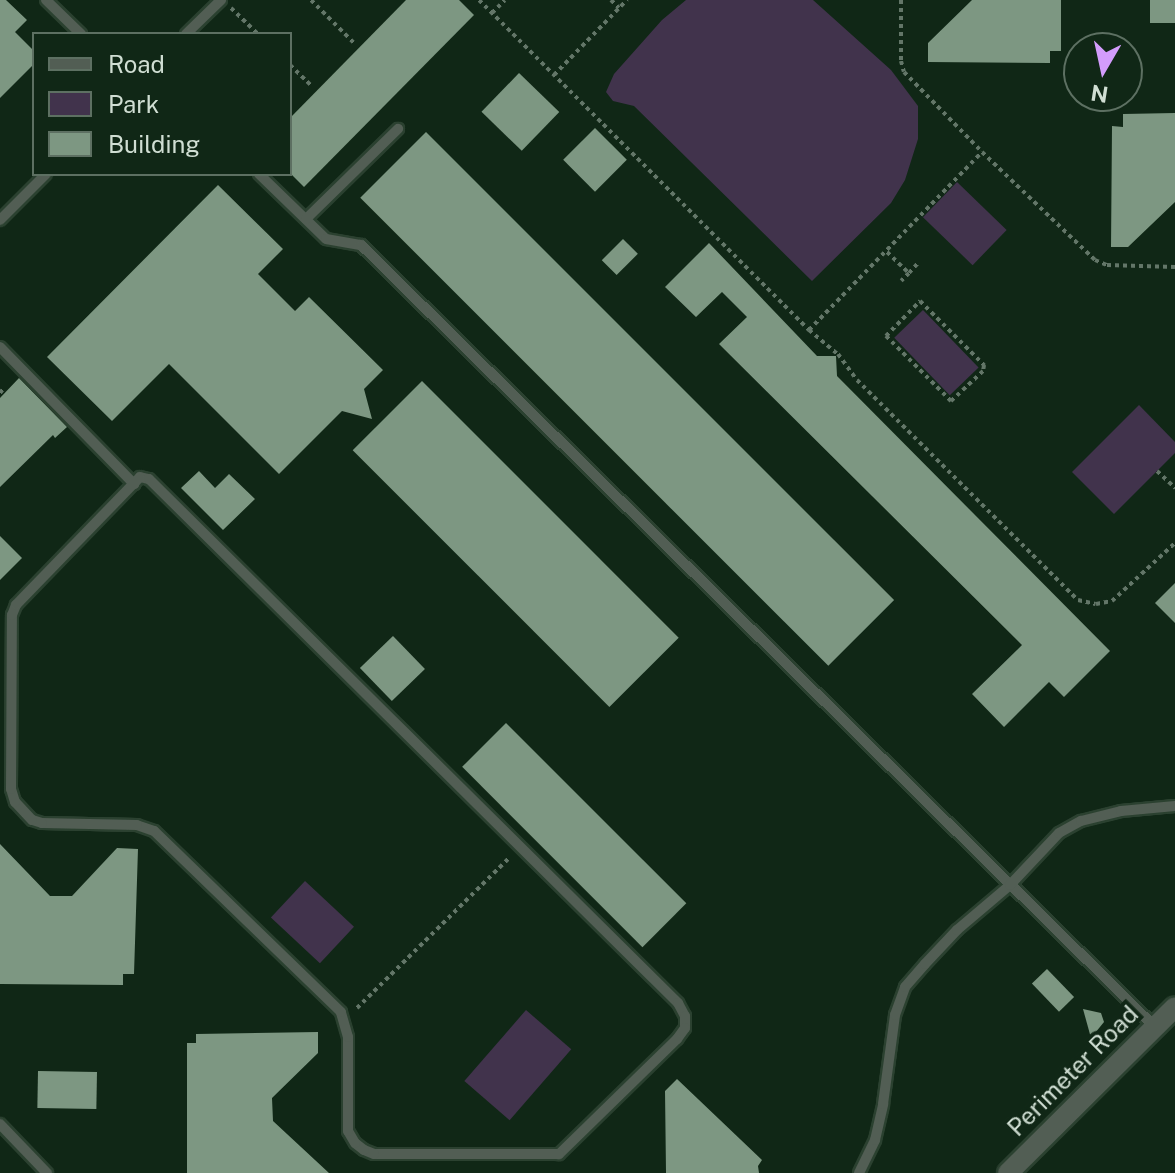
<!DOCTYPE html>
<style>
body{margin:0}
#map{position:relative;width:1175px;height:1173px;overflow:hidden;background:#102716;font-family:"Public Sans",sans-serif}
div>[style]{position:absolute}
.green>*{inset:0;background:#41334c;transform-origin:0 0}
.building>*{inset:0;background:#7d9782;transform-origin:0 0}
.path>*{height:4px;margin-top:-2px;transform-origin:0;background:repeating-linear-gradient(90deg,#637668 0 4px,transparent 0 8px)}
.roads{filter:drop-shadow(2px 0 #2b4130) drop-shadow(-2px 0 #2b4130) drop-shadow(0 2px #2b4130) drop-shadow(0 -2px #2b4130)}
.service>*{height:10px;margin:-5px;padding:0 5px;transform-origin:5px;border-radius:5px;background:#525e54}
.minor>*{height:20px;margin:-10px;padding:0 10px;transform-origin:10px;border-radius:10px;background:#525e54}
span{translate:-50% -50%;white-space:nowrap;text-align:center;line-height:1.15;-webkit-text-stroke:8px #102716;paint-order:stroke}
.street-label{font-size:24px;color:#d0ded3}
.legend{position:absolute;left:32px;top:32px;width:260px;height:144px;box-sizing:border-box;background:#102716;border:2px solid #5d7062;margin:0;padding:10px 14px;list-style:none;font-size:24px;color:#d0ded3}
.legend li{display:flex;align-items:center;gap:16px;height:40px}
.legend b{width:40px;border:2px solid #5d7062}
.north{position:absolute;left:1063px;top:32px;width:80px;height:80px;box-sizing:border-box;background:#102716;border:2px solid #5d7062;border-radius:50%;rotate:189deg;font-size:22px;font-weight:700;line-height:32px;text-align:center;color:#d0ded3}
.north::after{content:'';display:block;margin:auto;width:28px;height:36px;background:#d39cfc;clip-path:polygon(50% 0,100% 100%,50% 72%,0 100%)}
</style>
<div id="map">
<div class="green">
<i style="clip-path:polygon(686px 0,813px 0,891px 70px,918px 106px,918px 139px,905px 180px,891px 203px,812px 281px,634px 106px,613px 101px,606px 92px,614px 74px,662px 20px)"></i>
<i style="left:957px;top:182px;width:69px;height:49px;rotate:44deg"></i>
<i style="left:923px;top:310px;width:80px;height:40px;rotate:46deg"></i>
<i style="clip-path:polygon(1139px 405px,1175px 442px,1175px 453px,1114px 514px,1072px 472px)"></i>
<i style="left:305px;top:881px;width:67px;height:50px;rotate:43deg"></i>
<i style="left:526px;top:1010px;width:60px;height:94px;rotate:41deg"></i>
</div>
<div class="building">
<i style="clip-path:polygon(0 0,6px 0,27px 20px,15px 32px,34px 51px,34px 64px,0 98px)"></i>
<i style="clip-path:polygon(406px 0,459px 0,474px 15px,304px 187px,290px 173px,290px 118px)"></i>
<i style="clip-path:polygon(972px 0,1061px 0,1061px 51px,1050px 51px,1050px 63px,928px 62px,928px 43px)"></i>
<i style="left:1150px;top:0;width:25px;height:23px"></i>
<i style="left:519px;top:73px;width:56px;height:54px;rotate:44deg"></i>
<i style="clip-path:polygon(1175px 113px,1175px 202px,1128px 247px,1111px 247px,1112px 126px,1123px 127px,1123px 114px)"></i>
<i style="left:595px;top:128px;width:45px;height:45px;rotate:45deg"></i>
<i style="left:426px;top:132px;width:662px;height:93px;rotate:45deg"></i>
<i style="clip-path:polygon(218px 185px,283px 249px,258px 274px,295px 311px,309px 297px,383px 370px,364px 389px,372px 419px,342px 411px,279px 474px,169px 364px,112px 421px,47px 357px)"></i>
<i style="left:623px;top:239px;width:21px;height:30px;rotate:45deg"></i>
<i style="clip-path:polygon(709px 243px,817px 356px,836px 356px,837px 376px,1110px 651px,1064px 697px,1049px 682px,1004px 727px,972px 694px,1022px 645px,719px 344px,747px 317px,722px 292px,696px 317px,665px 287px)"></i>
<i style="clip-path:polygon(19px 378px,67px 427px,55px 438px,53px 435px,0 487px,0 398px)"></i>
<i style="left:422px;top:381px;width:363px;height:98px;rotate:45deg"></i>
<i style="clip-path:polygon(199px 471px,215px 488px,229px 474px,255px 499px,223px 530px,181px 488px)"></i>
<i style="clip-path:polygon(0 536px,22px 558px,0 580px)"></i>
<i style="clip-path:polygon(1175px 583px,1175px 623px,1155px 603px)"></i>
<i style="left:393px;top:636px;width:46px;height:46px;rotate:46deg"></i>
<i style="left:506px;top:723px;width:255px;height:62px;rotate:45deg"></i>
<i style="clip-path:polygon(0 844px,50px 896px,72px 896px,117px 848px,138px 849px,134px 974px,123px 974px,123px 985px,0 984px)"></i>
<i style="left:1047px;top:969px;width:39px;height:21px;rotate:46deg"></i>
<i style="clip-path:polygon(1083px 1009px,1101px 1013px,1104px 1022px,1091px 1038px)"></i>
<i style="clip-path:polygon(318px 1032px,318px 1053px,272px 1098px,273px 1121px,329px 1173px,187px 1173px,187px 1043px,196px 1043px,196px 1034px)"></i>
<i style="left:38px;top:1071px;width:59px;height:37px;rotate:1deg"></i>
<i style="clip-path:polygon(677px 1079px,762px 1160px,758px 1166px,759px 1173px,666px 1173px,665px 1091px)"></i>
</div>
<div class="path">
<i style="left:311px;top:0;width:61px;rotate:45deg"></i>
<i style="left:479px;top:0;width:467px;rotate:45deg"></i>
<i style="left:809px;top:330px;width:38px;rotate:40deg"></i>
<i style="left:838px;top:354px;width:32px;rotate:54deg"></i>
<i style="left:857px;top:380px;width:312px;rotate:44.9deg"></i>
<i style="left:1078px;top:600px;width:18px;rotate:13deg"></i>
<i style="left:1096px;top:604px;width:16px;rotate:-11deg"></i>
<i style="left:1112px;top:601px;width:86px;rotate:-42.6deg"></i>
<i style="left:611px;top:0;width:11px;rotate:45deg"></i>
<i style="left:901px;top:0;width:61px;rotate:90deg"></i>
<i style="left:901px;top:61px;width:11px;rotate:75deg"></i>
<i style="left:904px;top:72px;width:112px;rotate:45.7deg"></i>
<i style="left:982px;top:152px;width:156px;rotate:43.7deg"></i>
<i style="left:1095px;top:260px;width:13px;rotate:23deg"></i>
<i style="left:1107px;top:265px;width:68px;rotate:1.7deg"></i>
<i style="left:231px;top:8px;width:37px;rotate:44deg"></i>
<i style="left:492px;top:13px;width:18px;rotate:-45deg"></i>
<i style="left:290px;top:65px;width:30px;rotate:44deg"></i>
<i style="left:554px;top:75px;width:105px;rotate:-45.8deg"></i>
<i style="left:887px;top:252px;width:30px;rotate:44deg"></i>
<i style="left:909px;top:273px;width:11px;rotate:135deg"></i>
<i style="left:909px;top:273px;width:13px;rotate:-48deg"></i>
<i style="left:920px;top:301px;width:91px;rotate:45deg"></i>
<i style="left:984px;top:365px;width:6px;rotate:99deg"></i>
<i style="left:983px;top:371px;width:44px;rotate:136.8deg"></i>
<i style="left:951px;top:401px;width:92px;rotate:-135deg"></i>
<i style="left:886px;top:336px;width:49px;rotate:-45.8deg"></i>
<i style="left:809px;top:330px;width:248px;rotate:-45.8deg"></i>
<i style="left:0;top:393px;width:6px;rotate:-51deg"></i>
<i style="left:1157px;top:471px;width:25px;rotate:43deg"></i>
<i style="left:357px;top:1008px;width:215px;rotate:-44.6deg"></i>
</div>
<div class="roads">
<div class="service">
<i style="left:46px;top:0;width:49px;rotate:44.2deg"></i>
<i style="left:186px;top:34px;width:49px;rotate:-44.2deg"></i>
<i style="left:259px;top:174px;width:93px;rotate:44.1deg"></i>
<i style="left:326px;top:239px;width:36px;rotate:10deg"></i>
<i style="left:361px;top:245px;width:1114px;rotate:44.56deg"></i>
<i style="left:306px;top:219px;width:129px;rotate:-44.4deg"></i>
<i style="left:0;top:220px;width:65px;rotate:-45deg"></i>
<i style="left:0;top:347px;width:192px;rotate:45.6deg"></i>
<i style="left:140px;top:477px;width:9px;rotate:13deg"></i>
<i style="left:149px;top:479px;width:745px;rotate:44.73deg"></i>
<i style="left:678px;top:1003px;width:15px;rotate:62deg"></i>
<i style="left:685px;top:1016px;width:12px;rotate:90deg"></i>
<i style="left:685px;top:1028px;width:14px;rotate:126deg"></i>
<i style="left:677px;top:1039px;width:165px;rotate:135.7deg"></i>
<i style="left:559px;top:1154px;width:185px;rotate:180deg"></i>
<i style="left:374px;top:1154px;width:11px;rotate:-158deg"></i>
<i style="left:364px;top:1150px;width:11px;rotate:-142deg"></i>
<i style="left:355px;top:1143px;width:14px;rotate:-120deg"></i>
<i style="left:348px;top:1131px;width:94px;rotate:-90deg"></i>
<i style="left:348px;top:1037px;width:26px;rotate:-106deg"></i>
<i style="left:341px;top:1012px;width:260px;rotate:-135.9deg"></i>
<i style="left:154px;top:831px;width:18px;rotate:-161deg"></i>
<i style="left:137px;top:825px;width:95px;rotate:-178.8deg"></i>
<i style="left:42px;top:823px;width:10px;rotate:-163deg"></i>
<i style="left:32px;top:820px;width:25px;rotate:-133deg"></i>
<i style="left:15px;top:802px;width:14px;rotate:-107deg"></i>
<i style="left:11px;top:789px;width:174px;rotate:-89.7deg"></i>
<i style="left:12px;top:615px;width:11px;rotate:-68deg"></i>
<i style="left:16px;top:605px;width:178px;rotate:-45.9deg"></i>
<i style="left:0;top:1124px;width:68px;rotate:46.2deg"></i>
<i style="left:859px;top:1173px;width:37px;rotate:-64deg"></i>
<i style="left:875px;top:1140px;width:37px;rotate:-77deg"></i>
<i style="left:883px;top:1104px;width:90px;rotate:-82.3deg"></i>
<i style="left:895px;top:1015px;width:30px;rotate:-70deg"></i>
<i style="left:905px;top:987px;width:30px;rotate:-49deg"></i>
<i style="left:925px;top:964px;width:47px;rotate:-46.7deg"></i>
<i style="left:957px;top:930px;width:70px;rotate:-40.3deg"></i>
<i style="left:1010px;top:885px;width:71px;rotate:-46.7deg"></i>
<i style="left:1059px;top:833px;width:25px;rotate:-29deg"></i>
<i style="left:1081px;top:821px;width:41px;rotate:-14deg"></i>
<i style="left:1121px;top:811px;width:54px;rotate:-5.3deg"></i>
</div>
<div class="minor">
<i style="left:1008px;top:1173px;width:235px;rotate:-44.8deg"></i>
</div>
</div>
<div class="street-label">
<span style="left:1073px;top:1071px;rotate:-45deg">Perimeter Road</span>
</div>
<ul class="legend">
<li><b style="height:10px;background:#525e54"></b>Road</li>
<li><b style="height:22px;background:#41334c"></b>Park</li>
<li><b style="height:22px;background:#7d9782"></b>Building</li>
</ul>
<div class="north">N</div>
</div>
